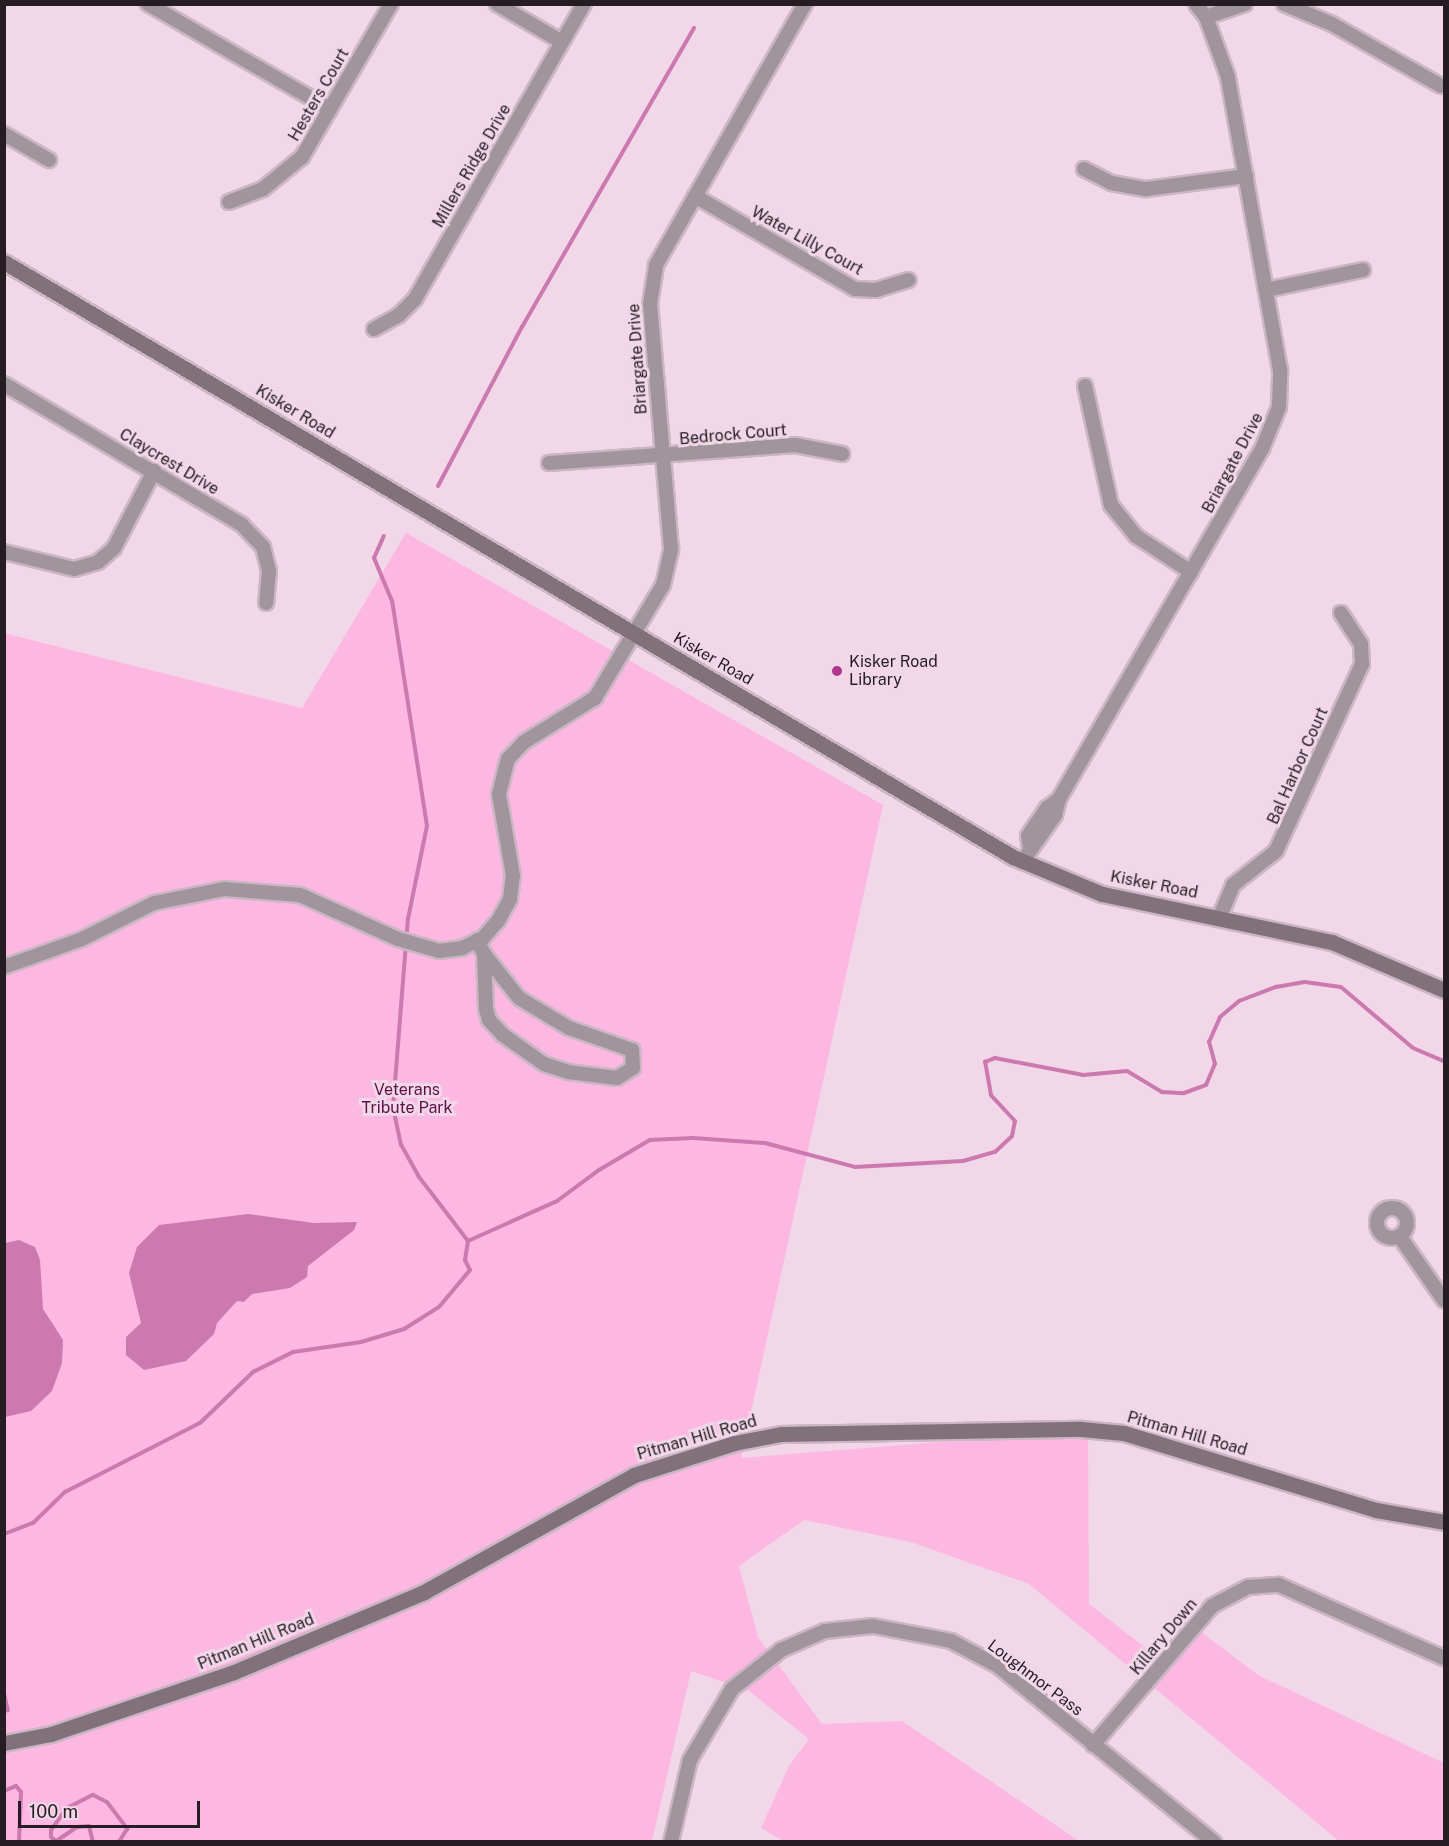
<!DOCTYPE html>
<style>
body{margin:0}
#map{position:relative;width:1449px;height:1846px;overflow:hidden;background:#f1d7e7;font-family:"Public Sans",sans-serif}
div>[style]{position:absolute}
.green>*{inset:0;background:#fcb7e3}
.water>*{inset:0;background:#cb79af}
.stream>*{height:4px;margin:-2px;padding:0 2px;transform-origin:2px;border-radius:2px;background:#cb79af}
.roads{filter:drop-shadow(2px 0 #ccb6c4) drop-shadow(-2px 0 #ccb6c4) drop-shadow(0 2px #ccb6c4) drop-shadow(0 -2px #ccb6c4)}
.minor>*{height:14px;margin:-7px;padding:0 7px;transform-origin:7px;border-radius:7px;background:#a0959c}
.minor>.ring{margin:-7px;padding:0;box-sizing:content-box;background:none;border:14px solid #a0959c;border-radius:50%}
.secondary>*{height:15px;margin:-7.5px;padding:0 7.5px;transform-origin:7.5px;border-radius:7.5px;background:#81717b}
.dots>*{width:16px;height:16px;translate:-50% -50%;box-sizing:border-box;border:3px solid #f1d7e7;border-radius:50%}
span{translate:-50% -50%;white-space:nowrap;text-align:center;line-height:1.15;-webkit-text-stroke:6px #f1d7e7;paint-order:stroke}
.street-label{font-size:16px;color:#261d23}
.poi-label{font-size:16px;color:#261d23}
.left{translate:0 -50%;text-align:left}
.park-label{font-size:16px;color:#5b1147}
.frame{position:absolute;inset:0;border:6px solid #261d23;pointer-events:none}
.scale{position:absolute;left:18px;top:1801px;width:182px;height:27px;box-sizing:border-box;border:3px solid #261d23;border-top:0;padding-left:8px;font-size:18px;line-height:21px;white-space:nowrap;color:#261d23;-webkit-text-stroke:4px #f1d7e7;paint-order:stroke}
</style>
<div id="map">
<div class="green">
<i style="clip-path:polygon(406px 533px,883px 805px,741px 1458px,1088px 1430px,1089px 1604px,1156px 1656px,1201px 1632px,1258px 1675px,1444px 1763px,1444px 1841px,1339px 1841px,1029px 1584px,911px 1542px,804px 1520px,739px 1566px,758px 1637px,822px 1724px,902px 1721px,1079px 1841px,783px 1841px,761px 1828px,789px 1766px,809px 1739px,748px 1690px,691px 1671px,652px 1841px,5px 1841px,4px 633px,302px 708px)"></i>
</div>
<div class="water">
<i style="clip-path:polygon(248px 1214px,314px 1223px,357px 1222px,354px 1230px,308px 1266px,307px 1277px,290px 1288px,252px 1294px,244px 1302px,237px 1301px,217px 1323px,214px 1334px,186px 1361px,144px 1370px,126px 1355px,126px 1337px,141px 1323px,129px 1273px,137px 1247px,159px 1225px)"></i>
<i style="clip-path:polygon(19px 1240px,35px 1247px,40px 1260px,43px 1309px,63px 1340px,62px 1363px,52px 1391px,31px 1411px,5px 1417px,5px 1243px)"></i>
</div>
<div class="stream">
<i style="left:438px;top:486px;width:180px;rotate:-62.2deg"></i>
<i style="left:522px;top:327px;width:345px;rotate:-60.1deg"></i>
<i style="left:468px;top:1241px;width:98px;rotate:-24.2deg"></i>
<i style="left:557px;top:1201px;width:52px;rotate:-36.4deg"></i>
<i style="left:599px;top:1170px;width:59px;rotate:-30.5deg"></i>
<i style="left:650px;top:1140px;width:43px;rotate:-2.7deg"></i>
<i style="left:693px;top:1138px;width:72px;rotate:4deg"></i>
<i style="left:765px;top:1143px;width:93px;rotate:14.9deg"></i>
<i style="left:855px;top:1167px;width:108px;rotate:-3.2deg"></i>
<i style="left:963px;top:1161px;width:33px;rotate:-16deg"></i>
<i style="left:995px;top:1152px;width:23px;rotate:-43deg"></i>
<i style="left:1012px;top:1136px;width:15px;rotate:-79deg"></i>
<i style="left:1015px;top:1121px;width:35px;rotate:-133deg"></i>
<i style="left:991px;top:1095px;width:34px;rotate:-100deg"></i>
<i style="left:985px;top:1062px;width:11px;rotate:-22deg"></i>
<i style="left:995px;top:1058px;width:90px;rotate:10.9deg"></i>
<i style="left:1083px;top:1075px;width:44px;rotate:-5.2deg"></i>
<i style="left:1127px;top:1071px;width:41px;rotate:31deg"></i>
<i style="left:1162px;top:1092px;width:22px;rotate:3deg"></i>
<i style="left:1184px;top:1093px;width:23px;rotate:-20deg"></i>
<i style="left:1206px;top:1085px;width:23px;rotate:-67deg"></i>
<i style="left:1215px;top:1064px;width:23px;rotate:-105deg"></i>
<i style="left:1209px;top:1042px;width:27px;rotate:-66deg"></i>
<i style="left:1220px;top:1017px;width:25px;rotate:-40deg"></i>
<i style="left:1239px;top:1001px;width:40px;rotate:-21deg"></i>
<i style="left:1276px;top:987px;width:29px;rotate:-10deg"></i>
<i style="left:1305px;top:982px;width:36px;rotate:8deg"></i>
<i style="left:1341px;top:987px;width:94px;rotate:40.3deg"></i>
<i style="left:1413px;top:1048px;width:34px;rotate:23deg"></i>
<i style="left:4px;top:1534px;width:31px;rotate:-21deg"></i>
<i style="left:33px;top:1523px;width:45px;rotate:-44.1deg"></i>
<i style="left:65px;top:1492px;width:152px;rotate:-27.1deg"></i>
<i style="left:200px;top:1423px;width:74px;rotate:-43.9deg"></i>
<i style="left:253px;top:1372px;width:45px;rotate:-26.6deg"></i>
<i style="left:293px;top:1352px;width:69px;rotate:-8.4deg"></i>
<i style="left:361px;top:1342px;width:45px;rotate:-16.8deg"></i>
<i style="left:404px;top:1329px;width:41px;rotate:-32.2deg"></i>
<i style="left:439px;top:1307px;width:48px;rotate:-50deg"></i>
<i style="left:470px;top:1270px;width:11px;rotate:-117deg"></i>
<i style="left:465px;top:1260px;width:19px;rotate:-81deg"></i>
<i style="left:468px;top:1241px;width:81px;rotate:-127.4deg"></i>
<i style="left:419px;top:1177px;width:37px;rotate:-119deg"></i>
<i style="left:401px;top:1145px;width:38px;rotate:-102deg"></i>
<i style="left:393px;top:1108px;width:190px;rotate:-85.5deg"></i>
<i style="left:408px;top:919px;width:95px;rotate:-78.5deg"></i>
<i style="left:427px;top:826px;width:228px;rotate:-98.8deg"></i>
<i style="left:392px;top:601px;width:47px;rotate:-112.7deg"></i>
<i style="left:374px;top:558px;width:24px;rotate:-66deg"></i>
<i style="left:4px;top:1694px;width:17px;rotate:77deg"></i>
<i style="left:4px;top:1791px;width:13px;rotate:-23deg"></i>
<i style="left:16px;top:1786px;width:8px;rotate:50deg"></i>
<i style="left:21px;top:1792px;width:50px;rotate:92.3deg"></i>
<i style="left:93px;top:1842px;width:16px;rotate:-104deg"></i>
<i style="left:89px;top:1826px;width:12px;rotate:175deg"></i>
<i style="left:77px;top:1827px;width:25px;rotate:146deg"></i>
<i style="left:56px;top:1841px;width:6px;rotate:-141deg"></i>
<i style="left:51px;top:1837px;width:7px;rotate:-90deg"></i>
<i style="left:51px;top:1830px;width:27px;rotate:-54deg"></i>
<i style="left:67px;top:1808px;width:29px;rotate:-27deg"></i>
<i style="left:93px;top:1795px;width:16px;rotate:27deg"></i>
<i style="left:107px;top:1802px;width:34px;rotate:53deg"></i>
<i style="left:127px;top:1829px;width:15px;rotate:122deg"></i>
</div>
<div class="roads">
<div class="minor">
<i style="left:148px;top:4px;width:210px;rotate:30deg"></i>
<i style="left:497px;top:4px;width:75px;rotate:30.3deg"></i>
<i style="left:1284px;top:4px;width:52px;rotate:22.6deg"></i>
<i style="left:1332px;top:24px;width:125px;rotate:29.6deg"></i>
<i style="left:1206px;top:17px;width:41px;rotate:-18.4deg"></i>
<i style="left:4px;top:134px;width:52px;rotate:30deg"></i>
<i style="left:1084px;top:169px;width:30px;rotate:27deg"></i>
<i style="left:1111px;top:183px;width:36px;rotate:10deg"></i>
<i style="left:1146px;top:189px;width:101px;rotate:-7.4deg"></i>
<i style="left:695px;top:196px;width:185px;rotate:30.2deg"></i>
<i style="left:855px;top:289px;width:21px;rotate:3deg"></i>
<i style="left:876px;top:290px;width:34px;rotate:-17deg"></i>
<i style="left:229px;top:202px;width:36px;rotate:-21deg"></i>
<i style="left:263px;top:189px;width:50px;rotate:-39.4deg"></i>
<i style="left:302px;top:157px;width:177px;rotate:-59.8deg"></i>
<i style="left:1266px;top:290px;width:99px;rotate:-11.7deg"></i>
<i style="left:374px;top:329px;width:29px;rotate:-29deg"></i>
<i style="left:399px;top:315px;width:23px;rotate:-45deg"></i>
<i style="left:415px;top:299px;width:340px;rotate:-60.2deg"></i>
<i style="left:4px;top:384px;width:277px;rotate:30.6deg"></i>
<i style="left:242px;top:525px;width:30px;rotate:46deg"></i>
<i style="left:263px;top:547px;width:25px;rotate:76deg"></i>
<i style="left:269px;top:571px;width:32px;rotate:95deg"></i>
<i style="left:1085px;top:386px;width:122px;rotate:77.7deg"></i>
<i style="left:1111px;top:505px;width:40px;rotate:51deg"></i>
<i style="left:1136px;top:536px;width:66px;rotate:33.2deg"></i>
<i style="left:549px;top:463px;width:247px;rotate:-4.2deg"></i>
<i style="left:795px;top:445px;width:48px;rotate:10.8deg"></i>
<i style="left:4px;top:552px;width:72px;rotate:13.7deg"></i>
<i style="left:74px;top:569px;width:25px;rotate:-16deg"></i>
<i style="left:98px;top:562px;width:21px;rotate:-41deg"></i>
<i style="left:114px;top:548px;width:87px;rotate:-62.5deg"></i>
<i style="left:1030px;top:848px;width:12px;rotate:-99deg"></i>
<i style="left:1028px;top:836px;width:34px;rotate:-56deg"></i>
<i style="left:1047px;top:808px;width:15px;rotate:-37deg"></i>
<i style="left:1022px;top:862px;width:57px;rotate:-54.9deg"></i>
<i style="left:1055px;top:815px;width:16px;rotate:-76deg"></i>
<i style="left:1059px;top:799px;width:405px;rotate:-59.9deg"></i>
<i style="left:1262px;top:449px;width:45px;rotate:-68deg"></i>
<i style="left:1279px;top:407px;width:37px;rotate:-88deg"></i>
<i style="left:1280px;top:370px;width:298px;rotate:-100.1deg"></i>
<i style="left:1228px;top:77px;width:64px;rotate:-110.1deg"></i>
<i style="left:1206px;top:17px;width:16px;rotate:-128deg"></i>
<i style="left:1220px;top:916px;width:34px;rotate:-67deg"></i>
<i style="left:1233px;top:885px;width:55px;rotate:-38.3deg"></i>
<i style="left:1276px;top:851px;width:206px;rotate:-65.3deg"></i>
<i style="left:1362px;top:664px;width:20px;rotate:-93deg"></i>
<i style="left:1361px;top:644px;width:37px;rotate:-123deg"></i>
<i style="left:477px;top:940px;width:16px;rotate:63deg"></i>
<i style="left:484px;top:954px;width:55px;rotate:87.9deg"></i>
<i style="left:486px;top:1009px;width:11px;rotate:75deg"></i>
<i style="left:489px;top:1020px;width:21px;rotate:47deg"></i>
<i style="left:503px;top:1035px;width:50px;rotate:35.3deg"></i>
<i style="left:544px;top:1064px;width:25px;rotate:18deg"></i>
<i style="left:568px;top:1072px;width:49px;rotate:7deg"></i>
<i style="left:617px;top:1078px;width:19px;rotate:-32deg"></i>
<i style="left:633px;top:1068px;width:18px;rotate:-93deg"></i>
<i style="left:632px;top:1050px;width:67px;rotate:-160.8deg"></i>
<i style="left:569px;top:1028px;width:58px;rotate:-149deg"></i>
<i style="left:519px;top:998px;width:56px;rotate:-128.5deg"></i>
<i style="left:4px;top:967px;width:83px;rotate:-19.7deg"></i>
<i style="left:82px;top:939px;width:80px;rotate:-26.6deg"></i>
<i style="left:154px;top:903px;width:71px;rotate:-11.3deg"></i>
<i style="left:224px;top:889px;width:76px;rotate:4.5deg"></i>
<i style="left:300px;top:895px;width:107px;rotate:24.2deg"></i>
<i style="left:398px;top:939px;width:43px;rotate:16.3deg"></i>
<i style="left:439px;top:951px;width:23px;rotate:-7deg"></i>
<i style="left:462px;top:948px;width:23px;rotate:-25deg"></i>
<i style="left:483px;top:938px;width:23px;rotate:-49deg"></i>
<i style="left:498px;top:921px;width:25px;rotate:-61deg"></i>
<i style="left:510px;top:899px;width:23px;rotate:-83deg"></i>
<i style="left:513px;top:876px;width:83px;rotate:-99.7deg"></i>
<i style="left:499px;top:794px;width:36px;rotate:-76deg"></i>
<i style="left:508px;top:759px;width:23px;rotate:-47deg"></i>
<i style="left:524px;top:742px;width:84px;rotate:-31.8deg"></i>
<i style="left:595px;top:698px;width:132px;rotate:-59deg"></i>
<i style="left:663px;top:585px;width:37px;rotate:-77deg"></i>
<i style="left:671px;top:549px;width:246px;rotate:-94.9deg"></i>
<i style="left:650px;top:304px;width:39px;rotate:-81deg"></i>
<i style="left:656px;top:265px;width:301px;rotate:-60.3deg"></i>
<i class="ring" style="left:1377px;top:1208px;width:16px;height:16px"></i>
<i style="left:1400px;top:1237px;width:77px;rotate:55.1deg"></i>
<i style="left:1093px;top:1745px;width:183px;rotate:-49.4deg"></i>
<i style="left:1212px;top:1606px;width:41px;rotate:-27.8deg"></i>
<i style="left:1248px;top:1587px;width:31px;rotate:-4deg"></i>
<i style="left:1279px;top:1585px;width:180px;rotate:23.9deg"></i>
<i style="left:671px;top:1842px;width:84px;rotate:-77deg"></i>
<i style="left:690px;top:1760px;width:82px;rotate:-59.4deg"></i>
<i style="left:732px;top:1689px;width:63px;rotate:-38.5deg"></i>
<i style="left:781px;top:1650px;width:48px;rotate:-23.4deg"></i>
<i style="left:825px;top:1631px;width:48px;rotate:-5.9deg"></i>
<i style="left:873px;top:1626px;width:79px;rotate:10.9deg"></i>
<i style="left:951px;top:1641px;width:53px;rotate:28deg"></i>
<i style="left:998px;top:1666px;width:279px;rotate:39.2deg"></i>
</div>
<div class="secondary">
<i style="left:4px;top:262px;width:1171px;rotate:30.53deg"></i>
<i style="left:1013px;top:857px;width:96px;rotate:22.6deg"></i>
<i style="left:1102px;top:894px;width:235px;rotate:11.8deg"></i>
<i style="left:1332px;top:942px;width:122px;rotate:23.2deg"></i>
<i style="left:4px;top:1743px;width:48px;rotate:-10.8deg"></i>
<i style="left:51px;top:1734px;width:193px;rotate:-18.7deg"></i>
<i style="left:234px;top:1672px;width:206px;rotate:-22.8deg"></i>
<i style="left:424px;top:1592px;width:240px;rotate:-29.1deg"></i>
<i style="left:634px;top:1475px;width:105px;rotate:-17.7deg"></i>
<i style="left:734px;top:1443px;width:48px;rotate:-10.8deg"></i>
<i style="left:781px;top:1434px;width:300px;rotate:-1deg"></i>
<i style="left:1081px;top:1429px;width:43px;rotate:5.3deg"></i>
<i style="left:1124px;top:1433px;width:264px;rotate:17deg"></i>
<i style="left:1376px;top:1510px;width:69px;rotate:10deg"></i>
</div>
</div>
<div class="dots">
<i style="left:837px;top:671px;background:#ad368c"></i>
</div>
<div class="street-label">
<span style="left:319px;top:95px;rotate:-60deg">Hesters Court</span>
<span style="left:472px;top:166px;rotate:-60deg">Millers Ridge Drive</span>
<span style="left:807px;top:241px;rotate:29deg">Water Lilly Court</span>
<span style="left:638px;top:359px;rotate:-94deg">Briargate Drive</span>
<span style="left:295px;top:412px;rotate:31deg">Kisker Road</span>
<span style="left:733px;top:435px;rotate:-5deg">Bedrock Court</span>
<span style="left:169px;top:462px;rotate:31deg">Claycrest Drive</span>
<span style="left:1233px;top:463px;rotate:-62deg">Briargate Drive</span>
<span style="left:713px;top:659px;rotate:30deg">Kisker Road</span>
<span style="left:1298px;top:766px;rotate:-66deg">Bal Harbor Court</span>
<span style="left:1154px;top:885px;rotate:11deg">Kisker Road</span>
<span style="left:1187px;top:1434px;rotate:16deg">Pitman Hill Road</span>
<span style="left:697px;top:1438px;rotate:-16deg">Pitman Hill Road</span>
<span style="left:1164px;top:1637px;rotate:-50deg">Killary Down</span>
<span style="left:256px;top:1642px;rotate:-22deg">Pitman Hill Road</span>
<span style="left:1035px;top:1678px;rotate:37deg">Loughmor Pass</span>
</div>
<div class="poi-label">
<span class="left" style="left:849px;top:671px">Kisker Road<br>Library</span>
</div>
<div class="park-label">
<span style="left:407px;top:1099px">Veterans<br>Tribute Park</span>
</div>
<div class="frame"></div>
<div class="scale">100 m</div>
</div>
